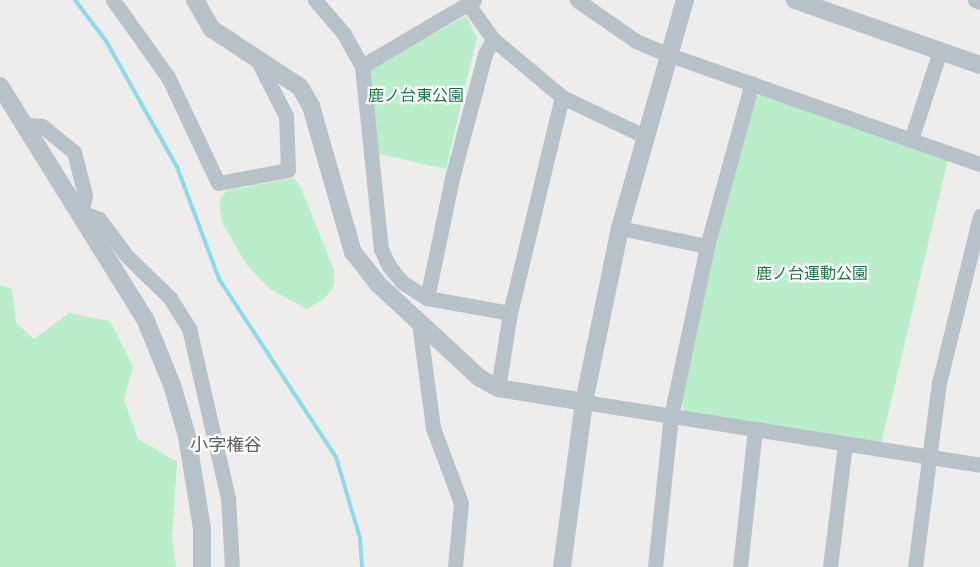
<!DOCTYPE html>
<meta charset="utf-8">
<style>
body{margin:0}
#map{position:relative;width:980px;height:567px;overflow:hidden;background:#efecec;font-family:"Fira Sans","Noto Sans JP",sans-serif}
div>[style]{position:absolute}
.green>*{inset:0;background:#baedc9}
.stream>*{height:4px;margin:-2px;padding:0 2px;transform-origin:2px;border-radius:2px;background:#88dde9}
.minor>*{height:15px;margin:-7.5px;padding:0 7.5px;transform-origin:7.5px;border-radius:7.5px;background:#b8c2c9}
.tertiary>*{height:18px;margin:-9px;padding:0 9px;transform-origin:9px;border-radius:9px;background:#b8c2c9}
span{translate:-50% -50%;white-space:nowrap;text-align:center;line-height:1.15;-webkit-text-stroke:4.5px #fff;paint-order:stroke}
.park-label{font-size:16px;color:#187840}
.neighbourhood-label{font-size:18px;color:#595d61}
</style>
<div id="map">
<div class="green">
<i style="clip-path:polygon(466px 16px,477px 37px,446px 169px,379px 154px,365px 71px)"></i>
<i style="clip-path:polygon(761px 94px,948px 159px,881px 444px,686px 413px,680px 402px,710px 249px,751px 99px)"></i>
<i style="clip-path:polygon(294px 178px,300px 186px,334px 270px,334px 286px,325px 298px,307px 309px,270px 289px,247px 265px,222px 223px,220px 207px,220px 197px,228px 190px)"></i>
<i style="clip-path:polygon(0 285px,12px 289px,16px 323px,34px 339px,69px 313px,110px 321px,133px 367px,124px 400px,138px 439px,177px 462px,172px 538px,176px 567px,0 567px)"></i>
</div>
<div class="stream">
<i style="left:75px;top:0;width:51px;rotate:52.9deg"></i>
<i style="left:106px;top:41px;width:145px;rotate:60.6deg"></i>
<i style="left:177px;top:167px;width:120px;rotate:69.4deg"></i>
<i style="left:219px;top:279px;width:213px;rotate:56.7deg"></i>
<i style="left:336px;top:457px;width:84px;rotate:73.5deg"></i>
<i style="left:360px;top:538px;width:29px;rotate:86deg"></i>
</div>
<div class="minor">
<i style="left:113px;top:0;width:95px;rotate:54.5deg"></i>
<i style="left:168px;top:77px;width:117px;rotate:64.7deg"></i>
<i style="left:218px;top:183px;width:71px;rotate:-10.5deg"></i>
<i style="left:288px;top:170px;width:54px;rotate:-92.1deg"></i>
<i style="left:286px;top:116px;width:66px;rotate:-117deg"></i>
<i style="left:315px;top:0;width:45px;rotate:49.5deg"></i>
<i style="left:344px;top:34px;width:37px;rotate:61deg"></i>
<i style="left:362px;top:66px;width:184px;rotate:84.1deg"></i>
<i style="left:381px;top:249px;width:19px;rotate:65deg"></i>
<i style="left:389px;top:266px;width:21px;rotate:51deg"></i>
<i style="left:402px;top:282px;width:30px;rotate:33deg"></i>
<i style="left:427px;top:298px;width:84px;rotate:10.2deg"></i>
<i style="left:577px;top:0;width:72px;rotate:34.8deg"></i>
<i style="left:636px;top:41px;width:34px;rotate:23deg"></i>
<i style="left:667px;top:54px;width:332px;rotate:19.4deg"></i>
<i style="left:975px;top:0;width:5px;rotate:22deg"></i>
<i style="left:468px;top:4px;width:43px;rotate:54.5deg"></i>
<i style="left:493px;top:39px;width:90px;rotate:40deg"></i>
<i style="left:562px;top:97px;width:91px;rotate:25.4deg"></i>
<i style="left:362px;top:66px;width:130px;rotate:-30.5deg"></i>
<i style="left:27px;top:125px;width:15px;rotate:4deg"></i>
<i style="left:42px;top:126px;width:41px;rotate:39.1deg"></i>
<i style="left:74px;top:152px;width:44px;rotate:75.7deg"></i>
<i style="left:85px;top:195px;width:17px;rotate:103deg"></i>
<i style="left:81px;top:212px;width:19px;rotate:21deg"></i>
<i style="left:99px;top:219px;width:45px;rotate:53.1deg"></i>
<i style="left:126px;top:255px;width:62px;rotate:44.3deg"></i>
<i style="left:170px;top:298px;width:36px;rotate:58deg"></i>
<i style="left:189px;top:328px;width:174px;rotate:77.1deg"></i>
<i style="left:228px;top:498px;width:69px;rotate:86.7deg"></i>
<i style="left:911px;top:140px;width:94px;rotate:-72deg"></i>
<i style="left:620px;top:228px;width:89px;rotate:11.7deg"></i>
<i style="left:427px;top:298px;width:123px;rotate:-78.2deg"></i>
<i style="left:452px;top:178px;width:128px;rotate:-75.1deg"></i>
<i style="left:485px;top:54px;width:17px;rotate:-62deg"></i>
<i style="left:419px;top:323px;width:106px;rotate:82.4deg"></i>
<i style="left:433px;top:428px;width:80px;rotate:69.5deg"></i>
<i style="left:461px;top:503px;width:64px;rotate:95.4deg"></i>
<i style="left:498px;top:388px;width:76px;rotate:-80.9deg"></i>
<i style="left:510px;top:313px;width:222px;rotate:-76.5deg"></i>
<i style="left:584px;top:402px;width:401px;rotate:9deg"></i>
<i style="left:655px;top:567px;width:152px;rotate:-84deg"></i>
<i style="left:671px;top:416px;width:174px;rotate:-78deg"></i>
<i style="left:707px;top:246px;width:169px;rotate:-74.6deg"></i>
<i style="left:740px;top:567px;width:139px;rotate:-83.8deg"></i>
<i style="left:830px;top:567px;width:124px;rotate:-83deg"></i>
<i style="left:915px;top:567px;width:186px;rotate:-82.6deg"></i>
<i style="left:939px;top:383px;width:172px;rotate:-76.2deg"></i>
</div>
<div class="tertiary">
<i style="left:195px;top:0;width:34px;rotate:60deg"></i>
<i style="left:212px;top:29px;width:105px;rotate:33.4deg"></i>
<i style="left:300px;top:87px;width:22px;rotate:60deg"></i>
<i style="left:311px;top:106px;width:152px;rotate:74deg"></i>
<i style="left:353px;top:252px;width:41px;rotate:52deg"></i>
<i style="left:378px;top:284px;width:139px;rotate:42.7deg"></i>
<i style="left:480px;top:378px;width:21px;rotate:29deg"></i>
<i style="left:498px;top:388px;width:87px;rotate:9.2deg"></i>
<i style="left:795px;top:0;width:196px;rotate:19.4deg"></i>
<i style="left:0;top:86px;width:277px;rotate:58.1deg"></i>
<i style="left:146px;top:321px;width:69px;rotate:67.9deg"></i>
<i style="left:172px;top:385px;width:53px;rotate:73.6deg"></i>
<i style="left:187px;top:436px;width:94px;rotate:80.8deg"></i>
<i style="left:202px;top:529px;width:38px;rotate:90deg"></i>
<i style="left:562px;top:567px;width:166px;rotate:-82.4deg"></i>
<i style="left:584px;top:402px;width:178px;rotate:-78.3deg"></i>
<i style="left:620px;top:228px;width:237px;rotate:-74.1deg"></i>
</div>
<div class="park-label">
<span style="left:416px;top:96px">鹿ノ台東公園</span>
<span style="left:812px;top:274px">鹿ノ台運動公園</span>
</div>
<div class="neighbourhood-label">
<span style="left:226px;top:445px">小字権谷</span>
</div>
</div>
